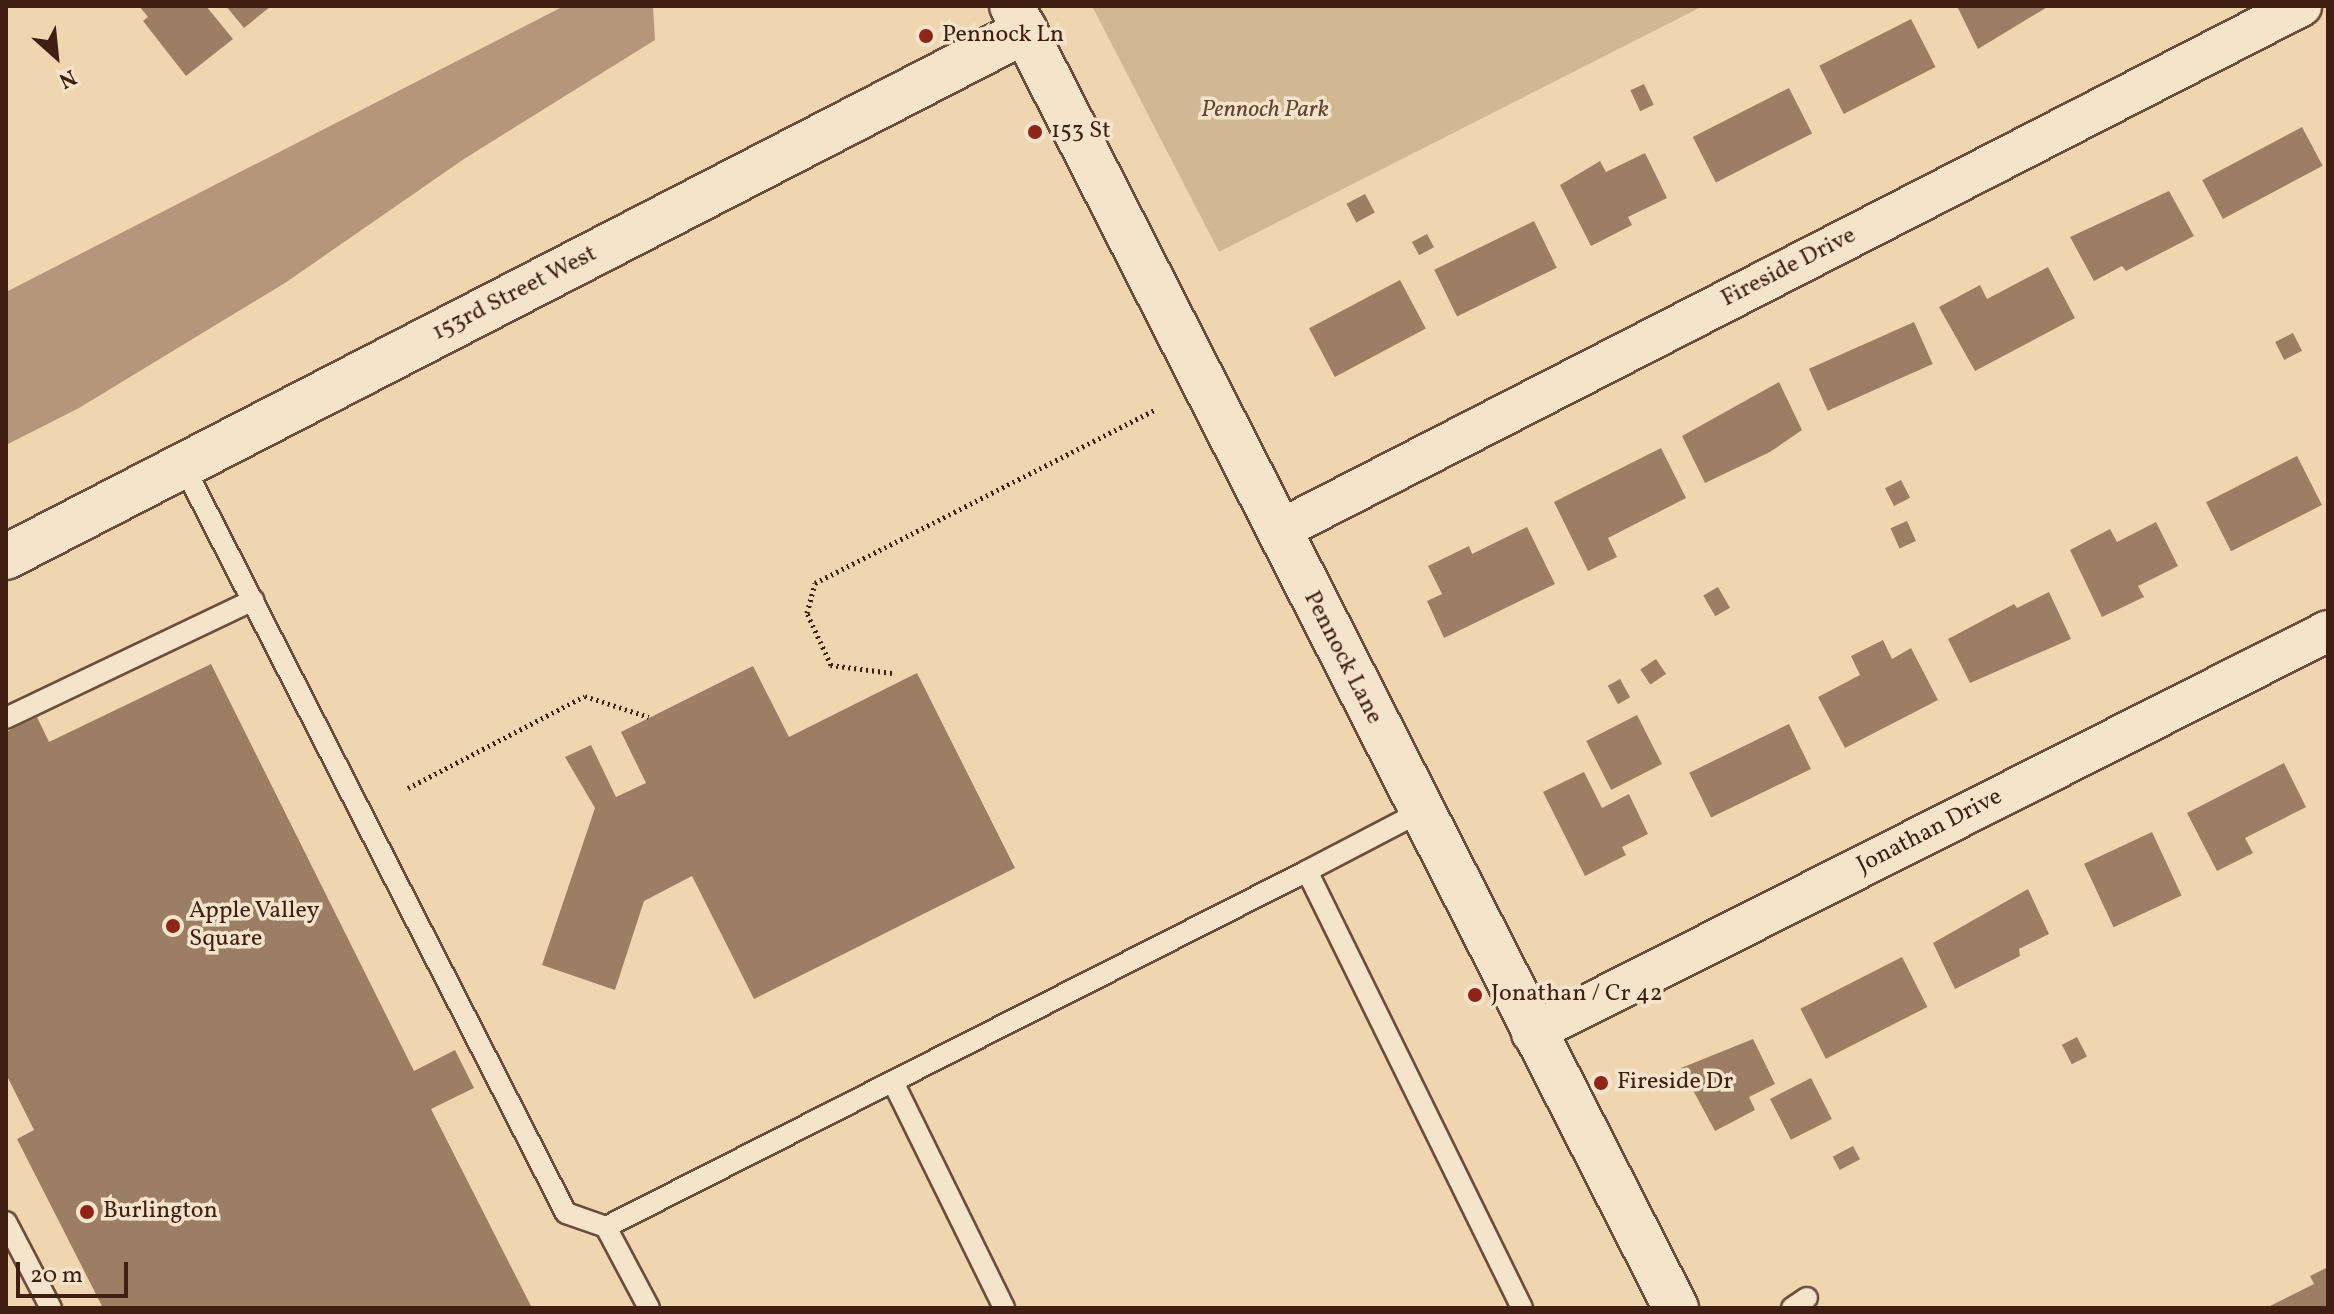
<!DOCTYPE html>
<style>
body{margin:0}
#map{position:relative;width:2334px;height:1314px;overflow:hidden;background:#f0d6b0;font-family:Vollkorn,serif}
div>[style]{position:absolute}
.green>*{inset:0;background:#d2b795}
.water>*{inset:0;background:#b4977a}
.building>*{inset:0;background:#9c7e64;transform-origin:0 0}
.path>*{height:5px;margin-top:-2.5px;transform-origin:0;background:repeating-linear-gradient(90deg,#401e12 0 2px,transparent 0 6px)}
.roads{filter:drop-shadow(2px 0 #6c4c3a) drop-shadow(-2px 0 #6c4c3a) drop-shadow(0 2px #6c4c3a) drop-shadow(0 -2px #6c4c3a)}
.service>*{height:20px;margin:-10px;padding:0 10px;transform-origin:10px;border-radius:10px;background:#f5e4cc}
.minor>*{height:40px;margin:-20px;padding:0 20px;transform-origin:20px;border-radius:20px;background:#f5e4cc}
.tertiary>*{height:44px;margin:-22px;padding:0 22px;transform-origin:22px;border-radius:22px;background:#f5e4cc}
.dots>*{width:22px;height:22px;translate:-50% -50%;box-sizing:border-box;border:4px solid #f5e4cc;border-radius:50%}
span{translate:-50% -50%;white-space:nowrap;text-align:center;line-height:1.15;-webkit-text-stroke:7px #f5e4cc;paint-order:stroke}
.poi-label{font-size:24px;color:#401e12}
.left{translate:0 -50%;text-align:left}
.park-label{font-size:24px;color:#644433;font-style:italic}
.street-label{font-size:24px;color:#401e12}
.frame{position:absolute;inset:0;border:8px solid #401e12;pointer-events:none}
.north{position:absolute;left:16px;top:16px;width:80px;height:80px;-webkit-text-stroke:6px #f5e4cc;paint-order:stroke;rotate:153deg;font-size:22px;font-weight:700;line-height:32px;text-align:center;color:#401e12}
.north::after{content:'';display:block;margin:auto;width:28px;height:36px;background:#401e12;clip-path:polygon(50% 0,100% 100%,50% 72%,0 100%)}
.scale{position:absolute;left:16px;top:1262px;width:112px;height:36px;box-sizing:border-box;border:4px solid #401e12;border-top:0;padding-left:10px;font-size:24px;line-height:28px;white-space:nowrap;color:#401e12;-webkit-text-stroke:6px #f5e4cc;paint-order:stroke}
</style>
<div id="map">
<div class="green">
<i style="clip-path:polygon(1092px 6px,1703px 6px,1219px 252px)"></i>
</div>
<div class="water">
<i style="clip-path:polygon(564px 6px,653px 6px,655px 40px,464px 159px,285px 283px,79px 408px,6px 445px,6px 292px)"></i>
</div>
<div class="building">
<i style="clip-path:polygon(139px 6px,206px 6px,233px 39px,186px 76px,143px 21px,148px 17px)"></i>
<i style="clip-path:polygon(226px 6px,271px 6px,244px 28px)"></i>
<i style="clip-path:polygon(1957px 6px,2049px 6px,1978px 49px)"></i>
<i style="left:1911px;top:19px;width:54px;height:103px;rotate:63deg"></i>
<i style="left:1644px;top:84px;width:23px;height:15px;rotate:65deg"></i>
<i style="left:1789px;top:88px;width:51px;height:108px;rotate:63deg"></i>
<i style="left:2302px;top:127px;width:44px;height:113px;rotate:62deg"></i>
<i style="clip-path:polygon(1645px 153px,1667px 198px,1628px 217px,1632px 225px,1591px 246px,1560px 185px,1600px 161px,1606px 172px)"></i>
<i style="clip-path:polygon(2169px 191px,2194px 236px,2126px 271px,2122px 266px,2094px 281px,2070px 237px)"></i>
<i style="left:1365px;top:194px;width:21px;height:21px;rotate:62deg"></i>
<i style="left:1534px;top:221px;width:52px;height:111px;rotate:64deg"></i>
<i style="left:1427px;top:234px;width:15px;height:17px;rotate:62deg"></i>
<i style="clip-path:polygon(2048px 267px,2075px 318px,1975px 371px,1939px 307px,1980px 285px,1987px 299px)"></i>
<i style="left:1400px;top:280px;width:55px;height:103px;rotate:62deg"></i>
<i style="left:1914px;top:322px;width:46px;height:115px;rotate:66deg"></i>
<i style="left:2293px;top:333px;width:20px;height:20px;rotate:63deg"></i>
<i style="clip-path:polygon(1779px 382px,1802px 430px,1770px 452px,1705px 483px,1682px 436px)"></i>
<i style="clip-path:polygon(1661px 448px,1686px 498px,1608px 538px,1617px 557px,1588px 571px,1554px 502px)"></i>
<i style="left:2297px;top:456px;width:55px;height:102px;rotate:63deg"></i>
<i style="left:1901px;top:480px;width:20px;height:18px;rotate:63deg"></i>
<i style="left:1907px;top:521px;width:22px;height:18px;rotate:66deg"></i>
<i style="clip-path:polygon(2156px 522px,2178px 566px,2138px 586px,2144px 597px,2102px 617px,2070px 550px,2110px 529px,2117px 542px)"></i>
<i style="clip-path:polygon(1527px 527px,1555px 584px,1444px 638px,1427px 601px,1442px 594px,1428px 566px,1469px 546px,1472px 554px)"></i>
<i style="left:1718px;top:587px;width:24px;height:17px;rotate:60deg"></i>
<i style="clip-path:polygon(2049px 592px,2071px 639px,1970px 683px,1948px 639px,2014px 604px,2017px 608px)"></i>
<i style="clip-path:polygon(1883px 640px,1892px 659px,1911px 648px,1938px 700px,1845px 748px,1818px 697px,1860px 675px,1851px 656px)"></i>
<i style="left:1656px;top:659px;width:18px;height:19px;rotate:56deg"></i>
<i style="clip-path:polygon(211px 664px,414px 1071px,455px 1050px,474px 1088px,431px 1109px,532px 1308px,103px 1308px,17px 1139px,34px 1130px,6px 1074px,6px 732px,37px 717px,49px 742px)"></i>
<i style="clip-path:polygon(753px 666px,789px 737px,917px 673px,1015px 868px,754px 999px,692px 876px,644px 901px,615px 990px,542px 965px,595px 808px,565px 757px,591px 745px,616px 797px,646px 783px,621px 732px)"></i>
<i style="left:1620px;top:679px;width:21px;height:14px;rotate:61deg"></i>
<i style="left:1637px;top:715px;width:55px;height:57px;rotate:63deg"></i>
<i style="left:1789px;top:724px;width:50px;height:111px;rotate:64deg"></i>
<i style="clip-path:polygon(2284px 763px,2306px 807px,2245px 838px,2253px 853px,2217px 871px,2187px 813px)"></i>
<i style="clip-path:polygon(1584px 772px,1602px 808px,1629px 794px,1648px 834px,1622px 847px,1626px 855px,1585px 876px,1543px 792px)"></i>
<i style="left:2152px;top:832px;width:70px;height:75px;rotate:65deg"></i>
<i style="clip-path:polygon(2028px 889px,2049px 934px,2019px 949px,2020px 956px,1955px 989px,1933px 943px)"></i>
<i style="left:1902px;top:957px;width:56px;height:114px;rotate:63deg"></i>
<i style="left:2077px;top:1037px;width:22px;height:17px;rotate:63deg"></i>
<i style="clip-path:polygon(1753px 1039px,1775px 1084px,1749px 1097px,1755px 1110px,1715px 1131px,1681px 1068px)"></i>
<i style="left:1811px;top:1078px;width:46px;height:46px;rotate:63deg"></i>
<i style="left:1853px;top:1146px;width:15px;height:23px;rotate:62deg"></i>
<i style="clip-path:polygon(2328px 1267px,2328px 1308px,2266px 1308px,2314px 1284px,2310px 1276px)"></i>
</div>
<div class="path">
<i style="left:892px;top:673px;width:62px;rotate:-172.5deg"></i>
<i style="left:831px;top:665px;width:57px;rotate:-114.8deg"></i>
<i style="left:807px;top:613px;width:31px;rotate:-75deg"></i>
<i style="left:815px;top:583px;width:381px;rotate:-27deg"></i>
<i style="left:408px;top:788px;width:199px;rotate:-27.5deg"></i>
<i style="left:585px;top:696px;width:67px;rotate:18.2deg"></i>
</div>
<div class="roads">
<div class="service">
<i style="left:183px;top:465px;width:840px;rotate:62.89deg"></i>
<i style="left:566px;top:1213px;width:42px;rotate:19.3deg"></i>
<i style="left:6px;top:718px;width:274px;rotate:-25.5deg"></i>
<i style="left:1307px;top:871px;width:127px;rotate:-27.6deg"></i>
<i style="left:893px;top:1082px;width:252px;rotate:63.8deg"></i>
<i style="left:6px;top:1222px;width:97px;rotate:62.4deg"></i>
<i style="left:649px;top:1308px;width:92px;rotate:-118deg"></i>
<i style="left:606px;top:1227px;width:786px;rotate:-26.92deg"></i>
<i style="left:1307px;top:871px;width:487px;rotate:63.8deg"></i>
<i style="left:1792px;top:1308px;width:18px;rotate:-34deg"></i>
</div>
<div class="minor">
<i style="left:1278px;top:531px;width:1150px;rotate:-27.17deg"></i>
<i style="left:1532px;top:1033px;width:892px;rotate:-26.79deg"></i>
</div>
<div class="tertiary">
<i style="left:1012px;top:6px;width:1462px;rotate:62.98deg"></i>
<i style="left:6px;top:557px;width:1147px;rotate:-27.3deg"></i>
</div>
</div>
<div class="dots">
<i style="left:926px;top:36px;background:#8f2418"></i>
<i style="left:1035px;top:132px;background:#8f2418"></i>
<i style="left:173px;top:926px;background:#8f2418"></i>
<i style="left:1475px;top:995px;background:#8f2418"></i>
<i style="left:1601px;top:1083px;background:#8f2418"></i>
<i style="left:87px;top:1212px;background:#8f2418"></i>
</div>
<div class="poi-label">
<span class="left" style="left:942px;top:36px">Pennock Ln</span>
<span class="left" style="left:1051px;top:132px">153 St</span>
<span class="left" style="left:189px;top:926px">Apple Valley<br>Square</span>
<span class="left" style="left:1491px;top:995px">Jonathan / Cr 42</span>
<span class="left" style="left:1617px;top:1083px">Fireside Dr</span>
<span class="left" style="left:103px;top:1212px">Burlington</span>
</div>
<div class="park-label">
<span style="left:1265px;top:111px">Pennoch Park</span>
</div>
<div class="street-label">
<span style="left:1789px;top:268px;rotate:-27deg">Fireside Drive</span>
<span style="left:515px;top:294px;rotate:-27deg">153rd Street West</span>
<span style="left:1342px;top:658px;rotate:63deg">Pennock Lane</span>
<span style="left:1930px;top:832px;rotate:-27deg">Jonathan Drive</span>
</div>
<div class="frame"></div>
<div class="north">N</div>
<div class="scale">20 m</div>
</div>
